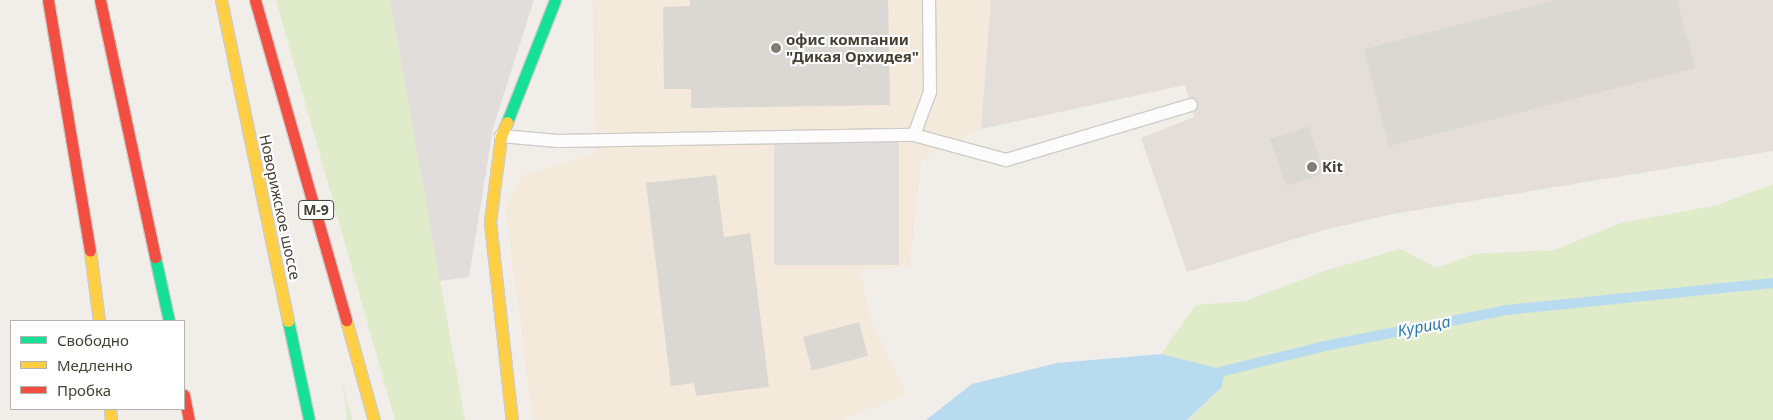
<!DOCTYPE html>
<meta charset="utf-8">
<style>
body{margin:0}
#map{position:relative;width:1773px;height:420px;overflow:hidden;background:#f1eeea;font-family:"Noto Sans",sans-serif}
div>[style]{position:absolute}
.commercial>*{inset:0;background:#f4eadc}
.industrial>*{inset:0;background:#e3ded9}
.green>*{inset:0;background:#dfebc9}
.parking>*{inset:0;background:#e0ddda;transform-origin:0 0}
.water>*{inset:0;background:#b9dbf0}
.stream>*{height:10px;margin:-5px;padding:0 5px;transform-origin:5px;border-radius:5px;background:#b9dbf0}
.building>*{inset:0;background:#dbd7d2;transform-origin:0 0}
.roads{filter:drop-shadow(1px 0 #cfccc7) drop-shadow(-1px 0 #cfccc7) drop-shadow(0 1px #cfccc7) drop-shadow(0 -1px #cfccc7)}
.lane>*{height:12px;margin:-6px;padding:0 6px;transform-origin:6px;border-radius:6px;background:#fdfcfc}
.fast>*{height:11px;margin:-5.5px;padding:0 5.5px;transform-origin:5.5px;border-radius:5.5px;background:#16e098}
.slow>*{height:11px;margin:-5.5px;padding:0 5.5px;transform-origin:5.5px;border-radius:5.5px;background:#ffcf43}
.jam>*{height:11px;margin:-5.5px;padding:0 5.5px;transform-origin:5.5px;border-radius:5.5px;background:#f24e42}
.dots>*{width:14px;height:14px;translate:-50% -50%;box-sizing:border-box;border:2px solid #fff;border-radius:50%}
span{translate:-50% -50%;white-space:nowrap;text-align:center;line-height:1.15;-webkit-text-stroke:4px #fff;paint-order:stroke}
.shield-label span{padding:1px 4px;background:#fff;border:1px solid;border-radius:4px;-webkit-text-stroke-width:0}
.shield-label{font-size:14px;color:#474035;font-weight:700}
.poi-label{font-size:15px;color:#474035;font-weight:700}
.left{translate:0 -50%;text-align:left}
.street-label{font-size:15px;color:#474035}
.water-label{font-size:16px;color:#2a7aae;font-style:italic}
.legend{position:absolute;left:10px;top:320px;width:175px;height:90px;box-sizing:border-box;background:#fff;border:1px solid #b5b3ae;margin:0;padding:6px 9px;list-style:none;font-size:15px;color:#474035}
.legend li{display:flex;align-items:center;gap:10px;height:25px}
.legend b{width:25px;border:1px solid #b5b3ae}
</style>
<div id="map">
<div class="commercial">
<i style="clip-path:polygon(593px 0,991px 0,981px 129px,921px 160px,910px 267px,860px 270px,869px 314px,906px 394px,841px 420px,533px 420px,505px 205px,525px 174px,595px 154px)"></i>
</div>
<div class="industrial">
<i style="clip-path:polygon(991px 0,1773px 0,1773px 151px,1393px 214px,1324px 230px,1187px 272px,1141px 138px,1194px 117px,1185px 85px,981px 129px)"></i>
</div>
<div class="green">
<i style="clip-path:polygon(276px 0,390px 0,465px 420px,395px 420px)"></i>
<i style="clip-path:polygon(1773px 184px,1773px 420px,1188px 420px,1222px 387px,1225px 371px,1161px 354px,1196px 305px,1246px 301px,1327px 270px,1400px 249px,1437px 268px,1474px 254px,1555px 250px,1621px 223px,1718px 205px)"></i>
<i style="clip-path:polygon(343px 383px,352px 420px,347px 420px)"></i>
</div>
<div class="parking">
<i style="clip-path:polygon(390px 0,534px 0,493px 128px,469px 277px,440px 281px)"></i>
<i style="left:899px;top:135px;width:130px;height:125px;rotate:90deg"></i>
</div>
<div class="water">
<i style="clip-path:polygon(1161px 354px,1225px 370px,1222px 387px,1187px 420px,926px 420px,972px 384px,1057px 363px)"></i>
</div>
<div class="stream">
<i style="left:1212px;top:374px;width:116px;rotate:-13.9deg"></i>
<i style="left:1325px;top:346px;width:186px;rotate:-11.2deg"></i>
<i style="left:1507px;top:310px;width:267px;rotate:-5.8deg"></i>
</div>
<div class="building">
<i style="clip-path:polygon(690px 0,888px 0,890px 105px,691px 108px,691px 89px,664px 89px,663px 7px,690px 6px)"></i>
<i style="clip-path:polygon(1555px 0,1677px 0,1695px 68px,1389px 146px,1364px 49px)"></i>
<i style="left:1308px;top:126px;width:50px;height:40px;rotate:71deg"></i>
<i style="clip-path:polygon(716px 175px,724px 237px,750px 233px,769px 387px,696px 396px,694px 383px,671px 386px,646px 183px)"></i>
<i style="left:859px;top:322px;width:35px;height:58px;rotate:75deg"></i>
</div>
<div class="roads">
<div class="lane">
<i style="left:914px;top:135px;width:46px;rotate:-69.6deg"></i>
<i style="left:930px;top:92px;width:92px;rotate:-90.6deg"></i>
<i style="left:501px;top:136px;width:57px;rotate:5deg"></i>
<i style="left:558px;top:141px;width:356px;rotate:-1deg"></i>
<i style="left:914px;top:135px;width:95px;rotate:15.2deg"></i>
<i style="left:1006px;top:160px;width:193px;rotate:-16.6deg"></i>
</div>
<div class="fast">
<i style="left:507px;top:122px;width:131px;rotate:-68.5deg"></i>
<i style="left:155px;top:257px;width:66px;rotate:77.7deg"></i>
<i style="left:288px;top:321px;width:101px;rotate:78deg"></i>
</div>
<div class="slow">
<i style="left:221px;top:0;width:328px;rotate:78.2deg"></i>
<i style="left:507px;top:122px;width:15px;rotate:113deg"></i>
<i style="left:501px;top:136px;width:87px;rotate:97.3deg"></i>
<i style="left:490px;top:222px;width:199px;rotate:83.7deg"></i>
<i style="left:90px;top:251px;width:71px;rotate:82.7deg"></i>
<i style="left:346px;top:320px;width:104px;rotate:74.4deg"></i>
<i style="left:110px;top:409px;width:11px;rotate:85deg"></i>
</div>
<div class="jam">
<i style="left:48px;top:0;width:254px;rotate:80.5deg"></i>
<i style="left:100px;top:0;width:263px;rotate:77.9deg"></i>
<i style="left:255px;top:0;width:333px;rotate:74.1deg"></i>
<i style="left:184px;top:395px;width:25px;rotate:79deg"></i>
</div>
</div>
<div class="dots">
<i style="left:776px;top:48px;background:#827d74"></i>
<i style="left:1312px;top:167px;background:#827d74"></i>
</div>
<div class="shield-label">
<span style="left:316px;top:210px">М-9</span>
</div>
<div class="poi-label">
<span class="left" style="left:786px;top:48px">офис компании<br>"Дикая Орхидея"</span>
<span class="left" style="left:1322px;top:167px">Kit</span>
</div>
<div class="street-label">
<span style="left:280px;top:207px;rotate:78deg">Новорижское шоссе</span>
</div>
<div class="water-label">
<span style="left:1424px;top:326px;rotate:-11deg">Курица</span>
</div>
<ul class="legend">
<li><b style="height:6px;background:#16e098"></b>Свободно</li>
<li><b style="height:6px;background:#ffcf43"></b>Медленно</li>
<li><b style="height:6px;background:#f24e42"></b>Пробка</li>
</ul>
</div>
